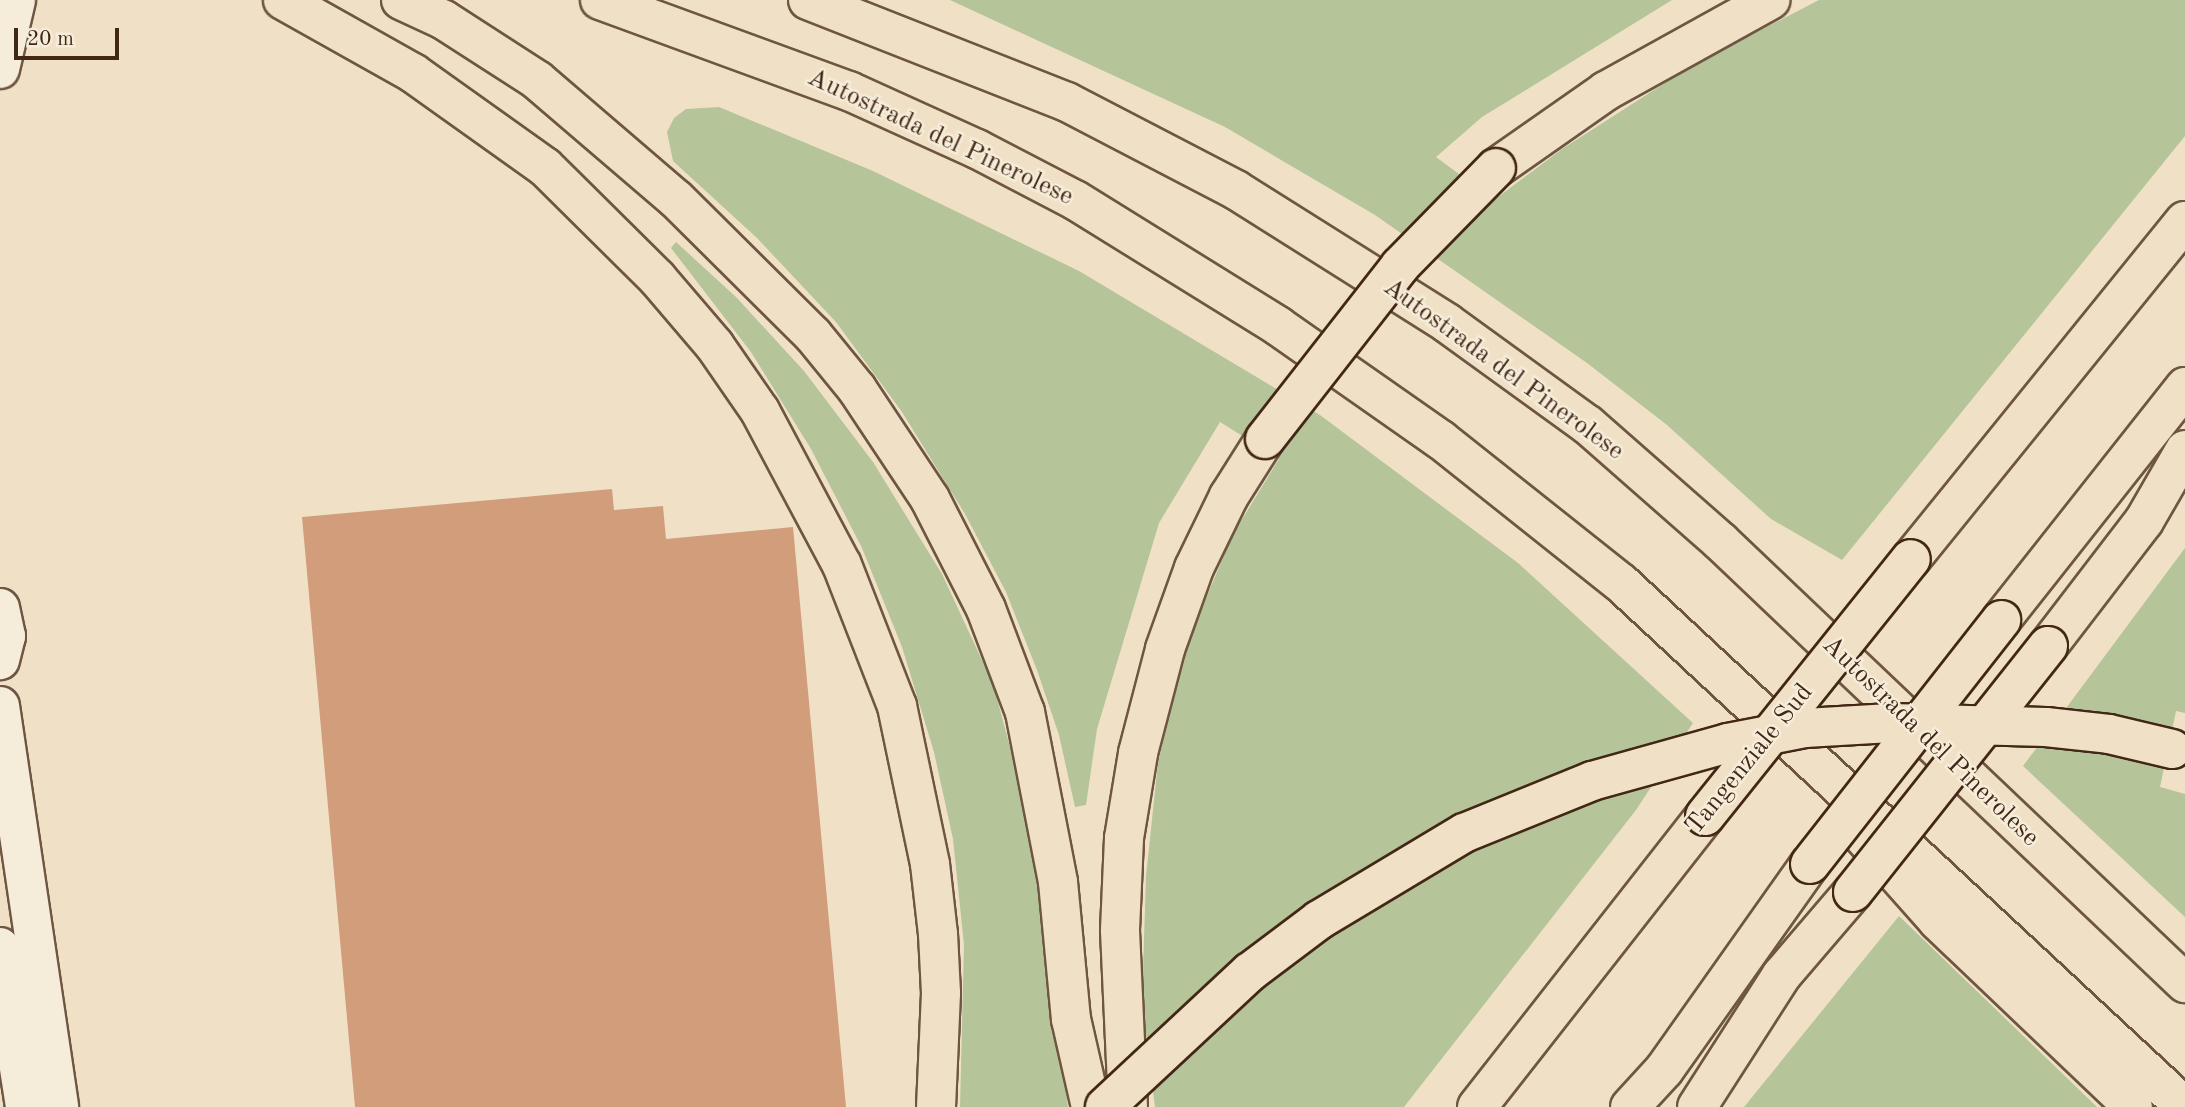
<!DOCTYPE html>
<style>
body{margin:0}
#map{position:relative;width:2185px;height:1107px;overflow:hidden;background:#f0e1c6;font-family:"Old Standard TT",serif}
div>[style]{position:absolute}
.green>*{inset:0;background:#b5c499}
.building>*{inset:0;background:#d29d7b}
.roads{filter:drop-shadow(2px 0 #6e5642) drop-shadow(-2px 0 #6e5642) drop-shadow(0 2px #6e5642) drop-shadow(0 -2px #6e5642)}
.minor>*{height:38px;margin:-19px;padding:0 19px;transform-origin:19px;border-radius:19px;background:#f5ecda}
.highway>*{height:38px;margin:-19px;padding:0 19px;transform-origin:19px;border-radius:19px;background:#f0e1c6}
.bridges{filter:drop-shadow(2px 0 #432716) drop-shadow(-2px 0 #432716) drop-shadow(0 2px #432716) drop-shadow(0 -2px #432716)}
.highway-bridge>*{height:38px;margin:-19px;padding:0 19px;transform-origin:19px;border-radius:19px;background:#f0e1c6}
span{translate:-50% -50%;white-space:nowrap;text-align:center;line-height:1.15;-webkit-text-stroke:5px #f5ecda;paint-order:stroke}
.street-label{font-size:26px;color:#432716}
.scale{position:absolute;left:14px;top:28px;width:105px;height:32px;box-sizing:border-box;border:4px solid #432716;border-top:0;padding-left:9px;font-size:21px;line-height:24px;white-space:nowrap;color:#432716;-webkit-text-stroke:5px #f5ecda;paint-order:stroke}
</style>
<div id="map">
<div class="green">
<i style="clip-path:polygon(950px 0,1672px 0,1482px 117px,1436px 157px,1494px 200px,1562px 149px,1693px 65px,1819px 0,2185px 0,2185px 136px,1842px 560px,1771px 519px,1667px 425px,1587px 363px,1375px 215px,1225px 127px)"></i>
<i style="clip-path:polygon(719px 107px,873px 171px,1079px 271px,1320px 415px,1518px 563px,1693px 723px,1636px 810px,1404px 1107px,1155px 1107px,1142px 1004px,1146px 876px,1158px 763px,1187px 643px,1233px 534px,1279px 459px,1220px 422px,1159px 523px,1097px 729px,1086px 805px,1075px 807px,1059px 735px,1037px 670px,1006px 592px,965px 514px,902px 412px,836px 322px,757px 238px,673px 161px,667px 132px,674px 118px,686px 109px)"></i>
<i style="clip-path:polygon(676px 242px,736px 297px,804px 371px,873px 462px,942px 574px,993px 684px,1025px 802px,1050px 941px,1068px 1107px,960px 1107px,964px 945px,953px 839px,934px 752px,902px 647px,862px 548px,811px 449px,751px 352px,671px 248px)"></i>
<i style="clip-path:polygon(2185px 548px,2185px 713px,2176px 711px,2160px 787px,2185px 794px,2185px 917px,2023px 766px)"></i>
<i style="clip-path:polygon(1899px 916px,2097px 1107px,1744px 1107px)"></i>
</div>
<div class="building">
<i style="clip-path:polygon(612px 489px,614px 510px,663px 506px,666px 539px,793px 527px,846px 1107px,355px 1107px,302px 517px)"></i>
</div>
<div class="roads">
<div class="minor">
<i style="left:0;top:69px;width:71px;rotate:-76.9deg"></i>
<i style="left:0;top:608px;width:29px;rotate:78deg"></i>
<i style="left:6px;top:636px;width:25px;rotate:104deg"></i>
<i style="left:0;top:706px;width:405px;rotate:81.6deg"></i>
<i style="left:0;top:947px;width:162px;rotate:81.1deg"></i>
</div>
<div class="highway">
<i style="left:283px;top:0;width:149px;rotate:29.3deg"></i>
<i style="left:413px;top:73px;width:162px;rotate:35.5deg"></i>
<i style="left:545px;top:167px;width:158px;rotate:44.7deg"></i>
<i style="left:657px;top:278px;width:89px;rotate:49.5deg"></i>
<i style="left:715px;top:346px;width:79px;rotate:55.3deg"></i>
<i style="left:760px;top:411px;width:174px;rotate:62deg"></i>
<i style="left:842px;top:565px;width:151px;rotate:68.7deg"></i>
<i style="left:897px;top:706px;width:161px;rotate:78.2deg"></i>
<i style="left:930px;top:864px;width:70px;rotate:83.5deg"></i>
<i style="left:938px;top:934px;width:59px;rotate:87.1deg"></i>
<i style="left:941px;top:993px;width:114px;rotate:92.5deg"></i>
<i style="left:401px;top:0;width:47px;rotate:24.9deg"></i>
<i style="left:444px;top:20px;width:111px;rotate:32.8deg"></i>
<i style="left:537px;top:80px;width:183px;rotate:40.6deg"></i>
<i style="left:676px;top:199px;width:193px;rotate:44.8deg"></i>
<i style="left:813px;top:335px;width:70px;rotate:50.8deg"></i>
<i style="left:857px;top:389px;width:132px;rotate:56.4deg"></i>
<i style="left:930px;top:499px;width:123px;rotate:63deg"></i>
<i style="left:986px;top:609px;width:110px;rotate:69.3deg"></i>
<i style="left:1025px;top:712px;width:173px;rotate:79deg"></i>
<i style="left:1058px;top:882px;width:138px;rotate:84.6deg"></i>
<i style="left:1071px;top:1019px;width:90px;rotate:77.2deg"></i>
<i style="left:600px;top:0;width:265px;rotate:20.1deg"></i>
<i style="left:849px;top:91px;width:141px;rotate:24.4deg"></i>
<i style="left:977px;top:149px;width:110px;rotate:27.5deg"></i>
<i style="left:1075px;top:200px;width:239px;rotate:31.8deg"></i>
<i style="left:1278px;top:326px;width:199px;rotate:35deg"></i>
<i style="left:1441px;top:440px;width:230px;rotate:38.5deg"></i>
<i style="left:1621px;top:583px;width:770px;rotate:42.89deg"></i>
<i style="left:808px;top:0;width:278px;rotate:21.5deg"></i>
<i style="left:1067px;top:102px;width:191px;rotate:27.5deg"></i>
<i style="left:1236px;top:190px;width:249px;rotate:32.2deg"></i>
<i style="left:1447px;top:323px;width:174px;rotate:35.9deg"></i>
<i style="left:1588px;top:425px;width:176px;rotate:41.3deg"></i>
<i style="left:1720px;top:541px;width:642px;rotate:43.55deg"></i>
<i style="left:1496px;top:168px;width:134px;rotate:-35deg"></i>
<i style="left:1606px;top:91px;width:188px;rotate:-29deg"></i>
<i style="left:1911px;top:559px;width:435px;rotate:-51deg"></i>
<i style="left:2001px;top:620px;width:297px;rotate:-51.7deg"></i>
<i style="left:2048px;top:646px;width:158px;rotate:-52.5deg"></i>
<i style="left:2144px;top:521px;width:82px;rotate:-60deg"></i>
<i style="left:1860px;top:833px;width:118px;rotate:48.4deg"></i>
<i style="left:1938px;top:921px;width:269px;rotate:43.6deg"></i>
<i style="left:1128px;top:1107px;width:177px;rotate:-92.6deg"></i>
<i style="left:1120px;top:930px;width:92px;rotate:-87.5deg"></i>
<i style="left:1124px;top:838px;width:86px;rotate:-80.6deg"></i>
<i style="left:1138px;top:753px;width:107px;rotate:-75.4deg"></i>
<i style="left:1165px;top:649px;width:86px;rotate:-70.3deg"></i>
<i style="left:1194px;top:568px;width:80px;rotate:-64.1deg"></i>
<i style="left:1229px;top:496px;width:67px;rotate:-57.7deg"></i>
<i style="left:1477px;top:1107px;width:370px;rotate:-51.9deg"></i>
<i style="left:1630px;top:1107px;width:50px;rotate:-47.4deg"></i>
<i style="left:1664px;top:1070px;width:252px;rotate:-54.7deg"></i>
<i style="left:1697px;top:1107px;width:156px;rotate:-57.3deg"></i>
<i style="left:1781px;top:976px;width:111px;rotate:-49.4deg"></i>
</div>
</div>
<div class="bridges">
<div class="highway-bridge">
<i style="left:1265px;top:439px;width:219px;rotate:-52deg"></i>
<i style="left:1400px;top:266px;width:137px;rotate:-45.6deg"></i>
<i style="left:1705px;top:816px;width:329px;rotate:-51.3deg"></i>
<i style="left:1810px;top:864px;width:310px;rotate:-51.9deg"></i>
<i style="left:1853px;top:892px;width:314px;rotate:-51.6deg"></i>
<i style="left:1105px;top:1107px;width:198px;rotate:-43deg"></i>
<i style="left:1250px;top:972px;width:86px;rotate:-37deg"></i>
<i style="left:1319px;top:920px;width:169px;rotate:-31deg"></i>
<i style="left:1464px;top:833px;width:138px;rotate:-22.1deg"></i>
<i style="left:1592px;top:781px;width:141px;rotate:-15.6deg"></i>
<i style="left:1728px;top:743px;width:78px;rotate:-11deg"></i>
<i style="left:1805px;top:728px;width:86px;rotate:-3.3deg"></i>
<i style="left:1891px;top:723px;width:155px;rotate:1.5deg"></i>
<i style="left:2046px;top:727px;width:63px;rotate:6.3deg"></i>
<i style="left:2109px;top:734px;width:65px;rotate:13.4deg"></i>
</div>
</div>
<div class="street-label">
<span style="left:940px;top:138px;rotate:25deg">Autostrada del Pinerolese</span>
<span style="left:1503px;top:370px;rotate:36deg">Autostrada del Pinerolese</span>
<span style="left:1930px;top:742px;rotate:44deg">Autostrada del Pinerolese</span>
<span style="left:1750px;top:760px;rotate:-51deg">Tangenziale Sud</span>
</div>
<div class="scale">20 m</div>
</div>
